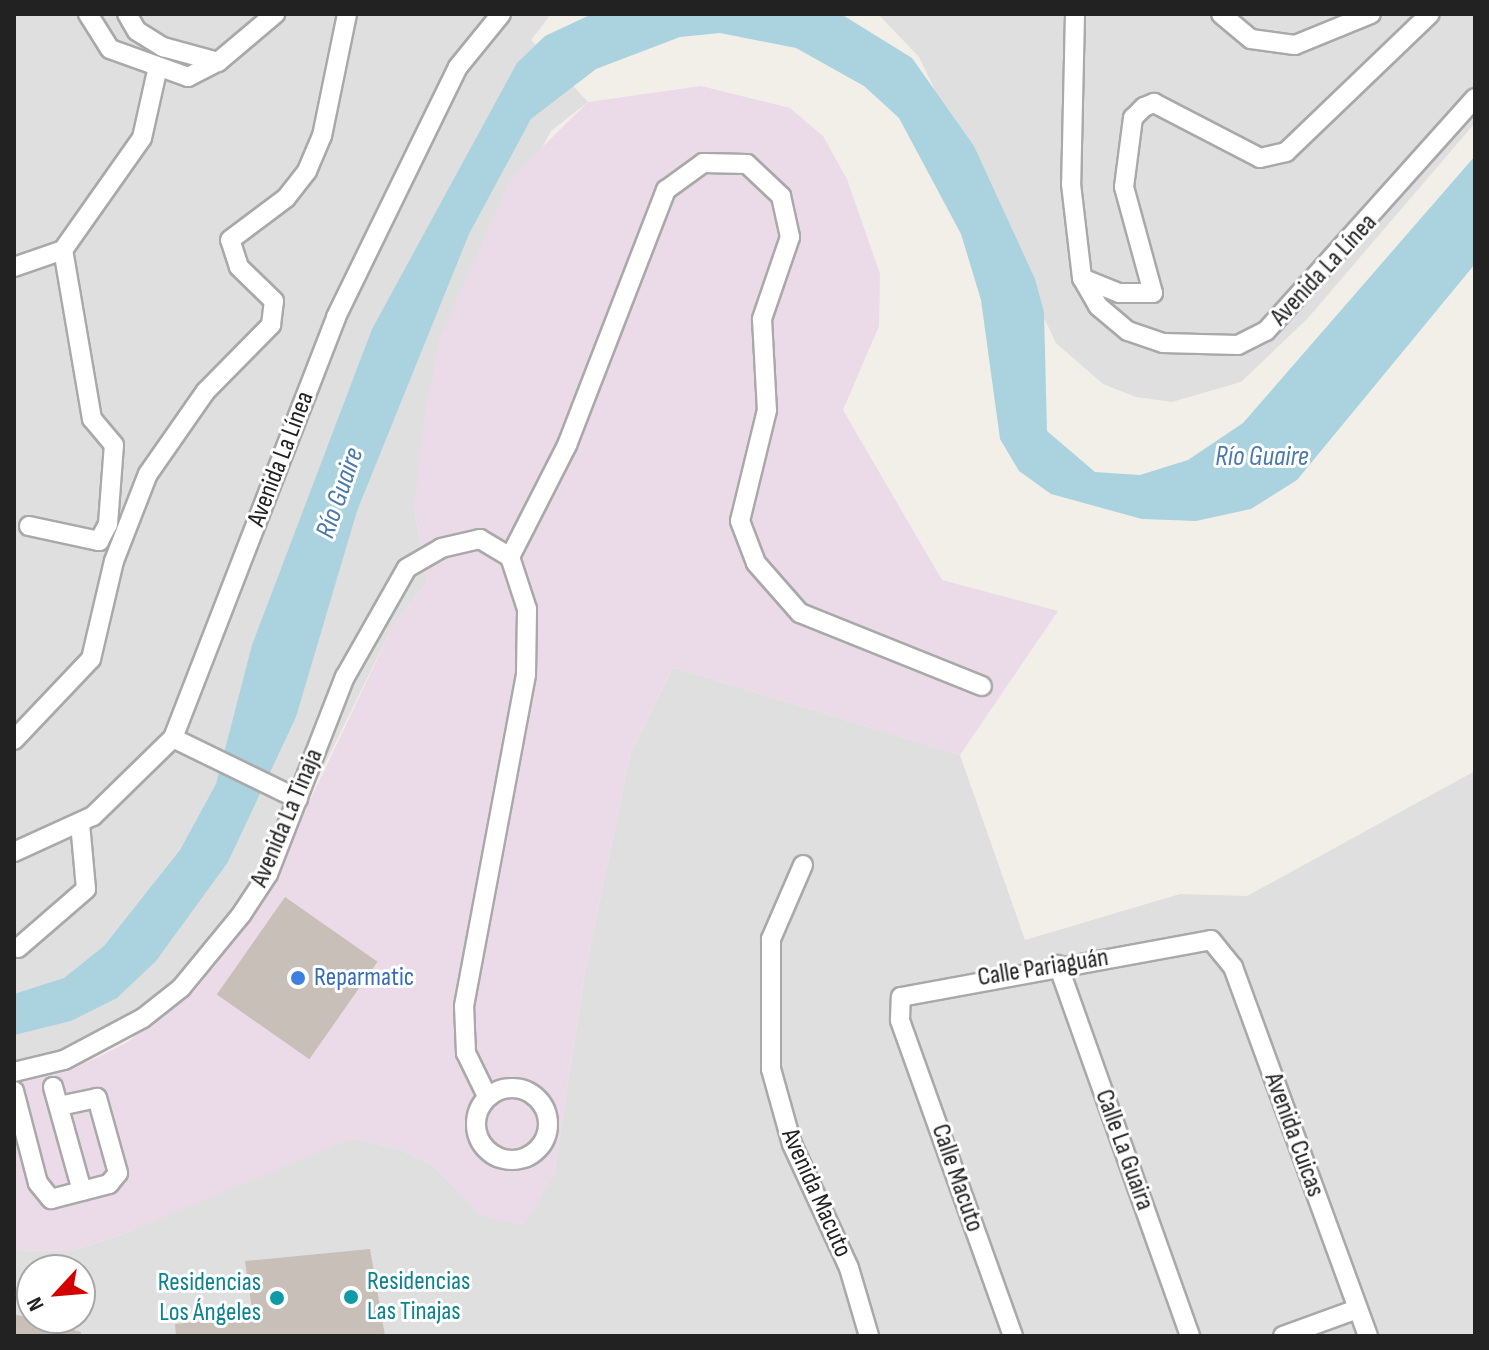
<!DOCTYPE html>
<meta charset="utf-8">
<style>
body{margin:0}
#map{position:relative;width:1489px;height:1350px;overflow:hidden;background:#f2efe9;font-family:"Sofia Sans Condensed",sans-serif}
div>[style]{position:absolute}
.residential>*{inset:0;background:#e0dfdf}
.industrial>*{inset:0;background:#ebdbe8}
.water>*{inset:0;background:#aad3df}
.building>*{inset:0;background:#c7bfb8;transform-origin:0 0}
.roads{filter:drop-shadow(2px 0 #a9a9a9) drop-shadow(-2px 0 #a9a9a9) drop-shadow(0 2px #a9a9a9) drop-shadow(0 -2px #a9a9a9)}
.minor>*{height:18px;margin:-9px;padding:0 9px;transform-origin:9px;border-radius:9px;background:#fff}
.minor>.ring{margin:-9px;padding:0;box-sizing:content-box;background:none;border:18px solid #fff;border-radius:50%}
.dots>*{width:22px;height:22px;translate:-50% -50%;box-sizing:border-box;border:4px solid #fff;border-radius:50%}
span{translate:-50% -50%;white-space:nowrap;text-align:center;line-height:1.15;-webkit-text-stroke:6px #fff;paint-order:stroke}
.street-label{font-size:26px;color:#222}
.shop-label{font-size:26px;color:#366cbe}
.left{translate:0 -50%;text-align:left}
.culture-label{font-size:26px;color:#0d838f}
.right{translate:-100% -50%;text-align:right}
.water-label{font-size:28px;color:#4a7aab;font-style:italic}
.frame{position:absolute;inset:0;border:16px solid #222;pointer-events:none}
.north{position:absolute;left:16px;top:1254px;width:80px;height:80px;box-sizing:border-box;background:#fff;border:2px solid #a7a7a7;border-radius:50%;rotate:244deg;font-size:22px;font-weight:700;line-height:32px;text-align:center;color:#222}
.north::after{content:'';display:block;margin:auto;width:28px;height:36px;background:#d40000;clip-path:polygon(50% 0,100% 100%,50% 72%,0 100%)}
</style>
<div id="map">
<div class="residential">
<i style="clip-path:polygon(14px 14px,551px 14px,531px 40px,588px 102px,551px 131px,440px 338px,414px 507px,427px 582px,393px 626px,255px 906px,222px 957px,168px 1015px,78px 1067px,14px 1084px)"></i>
<i style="clip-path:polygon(878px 14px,1475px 14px,1475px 123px,1308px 318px,1241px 382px,1172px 402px,1136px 397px,1103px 384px,1056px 343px,919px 57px)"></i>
<i style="clip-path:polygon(evenodd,673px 667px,960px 755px,1025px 940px,1180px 894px,1247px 896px,1475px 771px,1475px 1336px,14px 1336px,14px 1250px,71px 1251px,121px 1235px,320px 1147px,353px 1138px,400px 1149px,431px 1164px,482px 1216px,554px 1175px,584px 977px,630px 755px,673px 667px,32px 1270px,80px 1270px,80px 1318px,32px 1318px,32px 1270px)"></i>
</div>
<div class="industrial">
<i style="clip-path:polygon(701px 86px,790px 108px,823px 136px,847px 179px,880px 274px,879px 326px,843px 410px,942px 580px,1058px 611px,960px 755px,673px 667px,630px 755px,584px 977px,554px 1175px,524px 1225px,482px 1216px,431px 1164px,400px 1149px,353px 1138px,121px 1235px,71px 1251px,14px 1250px,14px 1084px,78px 1067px,126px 1043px,193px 993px,222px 957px,291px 840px,393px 626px,427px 582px,414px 507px,426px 407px,440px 338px,511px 178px,588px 102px)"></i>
</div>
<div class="water">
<i style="clip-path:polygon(592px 14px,841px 14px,912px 58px,974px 146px,1035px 279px,1044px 312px,1047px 431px,1095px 472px,1140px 475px,1188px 460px,1243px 423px,1475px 156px,1475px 264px,1297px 480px,1251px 509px,1196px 521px,1142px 519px,1051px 494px,1019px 471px,1000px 439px,981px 300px,961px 234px,899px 118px,864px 86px,796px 48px,720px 33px,680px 37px,596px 69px,531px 119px,469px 234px,357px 511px,296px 717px,228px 862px,156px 961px,117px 998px,71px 1021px,14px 1035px,14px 994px,64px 978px,104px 946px,180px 850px,216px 784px,252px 645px,372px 329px,517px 63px,545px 36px)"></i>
</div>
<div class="building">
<i style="left:285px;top:897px;width:113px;height:119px;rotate:35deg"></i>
<i style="clip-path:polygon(370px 1249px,385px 1336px,176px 1336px,175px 1324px,253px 1316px,245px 1261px)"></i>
<i style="clip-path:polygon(14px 1314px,81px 1332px,81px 1336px,14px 1336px)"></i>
</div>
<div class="roads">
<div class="minor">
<i style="left:88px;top:14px;width:41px;rotate:57.8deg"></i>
<i style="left:110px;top:49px;width:83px;rotate:19.7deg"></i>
<i style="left:188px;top:77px;width:34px;rotate:-27deg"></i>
<i style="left:218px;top:62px;width:75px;rotate:-40.1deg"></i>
<i style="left:127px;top:14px;width:20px;rotate:60deg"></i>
<i style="left:137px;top:31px;width:31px;rotate:32deg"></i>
<i style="left:163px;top:47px;width:57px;rotate:15.3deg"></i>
<i style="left:1075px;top:14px;width:170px;rotate:91.3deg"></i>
<i style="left:1071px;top:184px;width:95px;rotate:83.3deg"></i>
<i style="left:1082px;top:278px;width:32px;rotate:60deg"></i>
<i style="left:1098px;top:306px;width:39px;rotate:40deg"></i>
<i style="left:1128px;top:331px;width:37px;rotate:19deg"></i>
<i style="left:1163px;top:343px;width:75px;rotate:1.5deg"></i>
<i style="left:1238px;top:345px;width:31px;rotate:-27deg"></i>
<i style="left:1266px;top:331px;width:313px;rotate:-48.1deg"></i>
<i style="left:1221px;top:14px;width:39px;rotate:40deg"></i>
<i style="left:1251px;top:39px;width:44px;rotate:7.8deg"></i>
<i style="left:1295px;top:45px;width:82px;rotate:-22.2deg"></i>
<i style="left:14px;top:267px;width:52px;rotate:-19.1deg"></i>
<i style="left:63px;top:250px;width:137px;rotate:-54.8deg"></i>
<i style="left:142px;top:138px;width:69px;rotate:-77.4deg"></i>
<i style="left:1082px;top:278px;width:40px;rotate:22deg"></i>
<i style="left:1119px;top:293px;width:34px"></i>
<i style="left:1153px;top:293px;width:110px;rotate:-105.3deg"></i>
<i style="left:1124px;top:187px;width:70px;rotate:-82.6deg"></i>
<i style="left:1133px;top:118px;width:16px;rotate:-45deg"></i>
<i style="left:1144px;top:107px;width:11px;rotate:-22deg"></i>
<i style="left:1154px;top:103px;width:119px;rotate:27.4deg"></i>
<i style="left:1260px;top:158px;width:27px;rotate:-13deg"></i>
<i style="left:1286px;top:152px;width:199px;rotate:-43.8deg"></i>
<i style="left:29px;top:526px;width:72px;rotate:12.1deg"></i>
<i style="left:99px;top:541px;width:19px;rotate:-62deg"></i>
<i style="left:108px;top:524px;width:79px;rotate:-85.7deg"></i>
<i style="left:114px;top:445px;width:34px;rotate:-130deg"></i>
<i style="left:92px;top:419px;width:171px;rotate:-99.7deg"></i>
<i style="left:173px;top:738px;width:139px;rotate:26deg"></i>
<i style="left:14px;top:740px;width:112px;rotate:-46.5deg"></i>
<i style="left:91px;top:659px;width:101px;rotate:-76.8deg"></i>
<i style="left:114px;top:561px;width:93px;rotate:-68.7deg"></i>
<i style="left:148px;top:474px;width:101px;rotate:-55.1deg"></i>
<i style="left:206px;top:391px;width:93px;rotate:-45.4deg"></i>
<i style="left:271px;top:325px;width:24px;rotate:-83deg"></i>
<i style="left:274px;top:301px;width:49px;rotate:-135.8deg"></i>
<i style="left:239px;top:267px;width:28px;rotate:-108deg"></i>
<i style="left:230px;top:240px;width:70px;rotate:-36.9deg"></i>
<i style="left:286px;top:198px;width:34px;rotate:-52deg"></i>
<i style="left:307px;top:171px;width:38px;rotate:-67deg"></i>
<i style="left:322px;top:136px;width:125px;rotate:-78.4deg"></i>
<i style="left:14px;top:852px;width:87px;rotate:-24.5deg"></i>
<i style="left:93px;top:816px;width:112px;rotate:-44.3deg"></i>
<i style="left:173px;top:738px;width:451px;rotate:-68.8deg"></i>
<i style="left:336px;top:317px;width:278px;rotate:-64deg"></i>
<i style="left:458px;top:67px;width:68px;rotate:-50.9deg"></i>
<i style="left:803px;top:865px;width:81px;rotate:113.4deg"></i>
<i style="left:771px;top:939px;width:130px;rotate:90deg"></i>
<i style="left:771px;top:1069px;width:78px;rotate:74.4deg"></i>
<i style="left:792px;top:1144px;width:136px;rotate:65.3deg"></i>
<i style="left:849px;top:1268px;width:71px;rotate:73.6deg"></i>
<i style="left:18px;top:948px;width:90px;rotate:-40.9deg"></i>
<i style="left:86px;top:889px;width:66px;rotate:-95.2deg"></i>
<i style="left:1058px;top:965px;width:394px;rotate:70.4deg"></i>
<i style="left:14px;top:1072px;width:51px;rotate:-13.5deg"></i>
<i style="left:64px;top:1060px;width:89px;rotate:-28deg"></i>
<i style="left:143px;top:1018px;width:48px;rotate:-38.3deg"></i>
<i style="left:181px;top:988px;width:94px;rotate:-50.6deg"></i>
<i style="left:241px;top:915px;width:49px;rotate:-56.6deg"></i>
<i style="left:268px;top:874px;width:212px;rotate:-68.7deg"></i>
<i style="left:345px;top:677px;width:125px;rotate:-60.4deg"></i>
<i style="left:407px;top:568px;width:39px;rotate:-30deg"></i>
<i style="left:441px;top:548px;width:40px;rotate:-13deg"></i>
<i style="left:480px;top:539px;width:35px;rotate:31deg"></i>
<i style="left:53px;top:1087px;width:108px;rotate:74.4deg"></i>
<i class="ring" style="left:476px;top:1088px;width:54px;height:54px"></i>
<i style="left:14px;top:1091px;width:95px;rotate:75.4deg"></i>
<i style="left:38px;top:1183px;width:21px;rotate:51deg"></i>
<i style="left:51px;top:1199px;width:60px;rotate:-14.5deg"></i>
<i style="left:109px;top:1184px;width:14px;rotate:-51deg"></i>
<i style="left:118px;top:1173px;width:78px;rotate:-105.6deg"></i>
<i style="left:97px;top:1098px;width:39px;rotate:168deg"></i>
<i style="left:487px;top:1096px;width:48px;rotate:-116deg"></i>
<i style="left:466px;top:1053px;width:47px;rotate:-92.4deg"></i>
<i style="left:464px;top:1006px;width:338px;rotate:-79.4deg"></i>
<i style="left:526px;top:674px;width:65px;rotate:-89.1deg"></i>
<i style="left:527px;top:609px;width:55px;rotate:-108.1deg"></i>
<i style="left:510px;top:557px;width:126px;rotate:-63deg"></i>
<i style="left:567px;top:445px;width:274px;rotate:-68.8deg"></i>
<i style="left:666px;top:190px;width:46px;rotate:-36.1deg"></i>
<i style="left:703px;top:163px;width:44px;rotate:1.3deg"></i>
<i style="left:747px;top:164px;width:47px;rotate:43.3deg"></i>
<i style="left:781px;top:196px;width:42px;rotate:77.6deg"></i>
<i style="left:790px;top:237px;width:87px;rotate:108.9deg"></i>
<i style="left:762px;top:319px;width:91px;rotate:86.9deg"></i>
<i style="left:767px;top:410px;width:114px;rotate:103.7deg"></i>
<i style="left:740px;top:521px;width:45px;rotate:69.1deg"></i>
<i style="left:756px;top:563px;width:67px;rotate:48.7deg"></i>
<i style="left:800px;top:613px;width:196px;rotate:21.9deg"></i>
<i style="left:1013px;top:1336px;width:336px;rotate:-109.7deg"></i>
<i style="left:900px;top:1020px;width:23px;rotate:-88deg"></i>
<i style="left:901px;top:997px;width:315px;rotate:-10.4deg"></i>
<i style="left:1211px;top:940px;width:35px;rotate:51deg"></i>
<i style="left:1233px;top:967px;width:393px;rotate:69.9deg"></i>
<i style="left:1283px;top:1336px;width:79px;rotate:-20deg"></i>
</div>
</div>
<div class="dots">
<i style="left:298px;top:978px;background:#3f7fe0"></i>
<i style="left:351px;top:1297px;background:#0f9aa8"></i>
<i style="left:277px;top:1298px;background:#0f9aa8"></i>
</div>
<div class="street-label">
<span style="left:1324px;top:270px;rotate:-47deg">Avenida La Línea</span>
<span style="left:281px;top:459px;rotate:-69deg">Avenida La Línea</span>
<span style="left:287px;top:818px;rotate:-67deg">Avenida La Tinaja</span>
<span style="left:1043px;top:968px;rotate:-9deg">Calle Pariaguán</span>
<span style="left:1294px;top:1135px;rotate:70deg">Avenida Cuicas</span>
<span style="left:1124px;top:1150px;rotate:70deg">Calle La Guaira</span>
<span style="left:957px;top:1178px;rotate:71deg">Calle Macuto</span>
<span style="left:816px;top:1193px;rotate:66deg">Avenida Macuto</span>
</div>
<div class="shop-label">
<span class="left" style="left:314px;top:978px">Reparmatic</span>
</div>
<div class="culture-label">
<span class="left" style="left:367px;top:1297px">Residencias<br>Las Tinajas</span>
<span class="right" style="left:261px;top:1298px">Residencias<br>Los Ángeles</span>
</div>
<div class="water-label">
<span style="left:1262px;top:457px">Río Guaire</span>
<span style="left:340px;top:493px;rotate:-71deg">Río Guaire</span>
</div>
<div class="frame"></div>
<div class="north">N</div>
</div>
